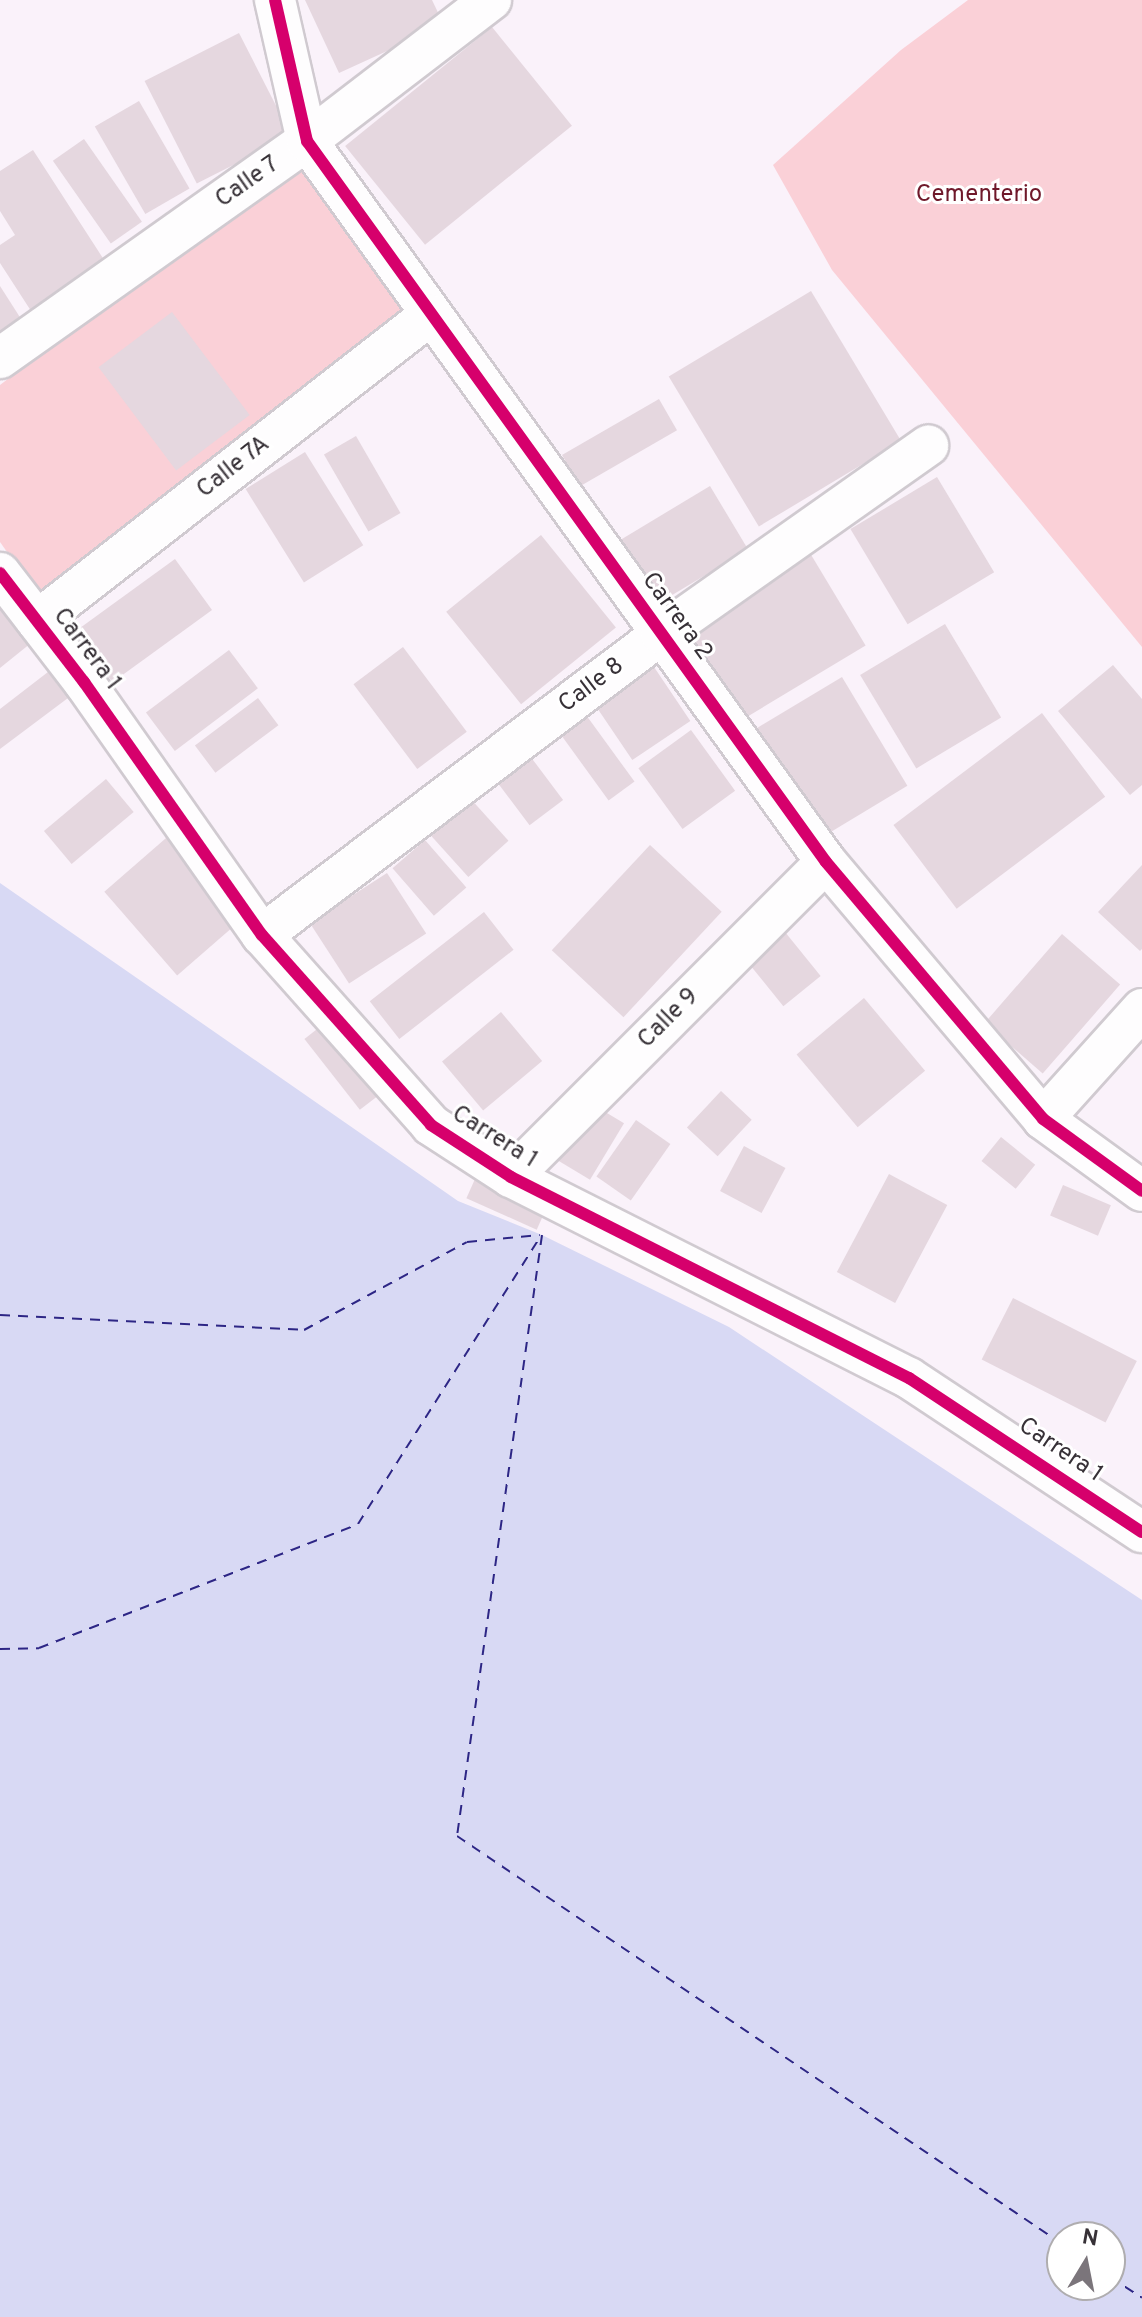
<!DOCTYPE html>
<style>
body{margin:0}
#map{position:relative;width:1142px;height:2317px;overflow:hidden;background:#faf2fa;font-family:Overpass,sans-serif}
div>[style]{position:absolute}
.green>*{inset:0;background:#fad0d7}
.water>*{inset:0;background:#d8d9f4}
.ferry>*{height:2px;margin-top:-1px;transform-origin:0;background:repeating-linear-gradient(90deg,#2d2685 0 10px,transparent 0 18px)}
.building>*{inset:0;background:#e5d7df;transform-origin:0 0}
.roads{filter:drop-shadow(2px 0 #d0cad0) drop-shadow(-2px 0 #d0cad0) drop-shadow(0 2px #d0cad0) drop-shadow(0 -2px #d0cad0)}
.street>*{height:40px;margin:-20px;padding:0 20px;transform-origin:20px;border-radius:20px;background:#fefdfe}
.cycleway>*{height:12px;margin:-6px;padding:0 6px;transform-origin:6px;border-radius:6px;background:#d6006c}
span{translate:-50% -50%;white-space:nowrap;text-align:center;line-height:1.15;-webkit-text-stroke:6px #fff;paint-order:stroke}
.street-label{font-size:24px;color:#373137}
.park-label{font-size:24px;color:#6f182a}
.north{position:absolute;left:1046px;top:2221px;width:80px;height:80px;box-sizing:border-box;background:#fff;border:2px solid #afadaf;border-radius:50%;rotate:10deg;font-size:22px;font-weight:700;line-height:32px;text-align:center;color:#373137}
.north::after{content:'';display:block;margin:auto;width:28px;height:36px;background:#7b757b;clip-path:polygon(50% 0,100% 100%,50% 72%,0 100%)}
</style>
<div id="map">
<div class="green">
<i style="clip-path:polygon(968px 0,1142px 0,1142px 647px,832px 270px,773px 165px,901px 50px)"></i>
<i style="clip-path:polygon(294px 162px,412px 311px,38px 596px,0 542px,0 385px)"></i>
</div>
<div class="water">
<i style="clip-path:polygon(evenodd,0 883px,458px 1201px,542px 1235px,729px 1327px,1142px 1600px,1142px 2317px,0 2317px,0 883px,1062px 2237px,1110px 2237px,1110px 2285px,1062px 2285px,1062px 2237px)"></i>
</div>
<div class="ferry">
<i style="left:542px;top:1235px;width:607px;rotate:98.05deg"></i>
<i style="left:457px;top:1836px;width:730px;rotate:33.99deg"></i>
<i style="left:0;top:1315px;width:304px;rotate:2.8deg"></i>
<i style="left:304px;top:1330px;width:185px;rotate:-28.4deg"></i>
<i style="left:467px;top:1242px;width:73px;rotate:-5.5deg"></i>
<i style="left:0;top:1649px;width:39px;rotate:-1deg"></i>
<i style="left:39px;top:1648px;width:342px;rotate:-21.2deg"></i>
<i style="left:358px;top:1524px;width:341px;rotate:-57.6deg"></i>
<i style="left:1110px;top:2277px;width:38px;rotate:33deg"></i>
</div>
<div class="building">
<i style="clip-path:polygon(305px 0,432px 0,444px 25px,339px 73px)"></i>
<i style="left:492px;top:27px;width:127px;height:189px;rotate:51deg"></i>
<i style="left:239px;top:33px;width:115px;height:106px;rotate:63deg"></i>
<i style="left:139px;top:101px;width:101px;height:51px;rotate:60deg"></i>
<i style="left:84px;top:139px;width:101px;height:38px;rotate:55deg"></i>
<i style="clip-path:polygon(33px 150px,108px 266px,33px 314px,0 263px,0 245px,15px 235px,0 211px,0 171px)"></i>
<i style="clip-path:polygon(0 286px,23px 322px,0 337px)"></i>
<i style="left:811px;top:291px;width:175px;height:166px;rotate:59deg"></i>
<i style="left:172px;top:312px;width:129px;height:92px;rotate:53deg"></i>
<i style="left:659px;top:399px;width:36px;height:112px;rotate:60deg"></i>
<i style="left:356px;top:436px;width:89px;height:37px;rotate:60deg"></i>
<i style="left:305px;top:452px;width:110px;height:70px;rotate:58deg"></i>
<i style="left:937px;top:477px;width:111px;height:101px;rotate:59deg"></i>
<i style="left:710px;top:486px;width:74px;height:109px;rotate:59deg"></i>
<i style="left:541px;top:535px;width:119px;height:122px;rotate:51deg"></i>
<i style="left:810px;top:553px;width:108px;height:149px;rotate:59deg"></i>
<i style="left:175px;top:559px;width:63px;height:123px;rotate:54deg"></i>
<i style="clip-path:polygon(0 605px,31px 643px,0 668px)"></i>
<i style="left:945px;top:624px;width:109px;height:99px;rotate:59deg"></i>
<i style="left:403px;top:647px;width:106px;height:62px;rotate:53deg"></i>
<i style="left:229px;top:650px;width:48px;height:104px;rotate:53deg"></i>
<i style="clip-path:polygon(1113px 665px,1142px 699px,1142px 785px,1130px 795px,1058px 711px)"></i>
<i style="left:654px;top:667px;width:65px;height:70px;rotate:56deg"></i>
<i style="clip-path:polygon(48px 672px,68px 698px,0 749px,0 709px)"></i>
<i style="left:842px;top:677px;width:127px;height:101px;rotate:59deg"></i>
<i style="left:258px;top:698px;width:34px;height:79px;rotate:53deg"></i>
<i style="left:581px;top:708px;width:91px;height:32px;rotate:54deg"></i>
<i style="left:1042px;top:713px;width:105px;height:186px;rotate:53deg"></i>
<i style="left:691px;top:730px;width:75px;height:65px;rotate:54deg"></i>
<i style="left:527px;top:752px;width:60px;height:42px;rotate:53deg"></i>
<i style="left:106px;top:779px;width:43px;height:81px;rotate:50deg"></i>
<i style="left:469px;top:797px;width:59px;height:54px;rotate:48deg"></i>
<i style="left:173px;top:832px;width:111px;height:91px;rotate:49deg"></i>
<i style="left:425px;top:840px;width:63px;height:43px;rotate:49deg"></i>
<i style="left:650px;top:845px;width:98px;height:144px;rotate:43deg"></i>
<i style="clip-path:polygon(1142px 865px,1142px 949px,1140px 951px,1098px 912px)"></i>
<i style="left:387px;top:873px;width:72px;height:92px;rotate:57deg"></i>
<i style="left:484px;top:912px;width:48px;height:145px;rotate:52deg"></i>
<i style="left:781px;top:927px;width:63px;height:48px;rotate:51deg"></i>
<i style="left:1062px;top:934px;width:77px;height:118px;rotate:41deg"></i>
<i style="left:864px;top:998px;width:95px;height:88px;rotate:50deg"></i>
<i style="left:501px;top:1012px;width:64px;height:77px;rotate:50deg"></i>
<i style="left:321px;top:1026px;width:90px;height:21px;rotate:52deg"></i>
<i style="left:721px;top:1091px;width:42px;height:50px;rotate:43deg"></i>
<i style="left:582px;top:1098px;width:49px;height:66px;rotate:31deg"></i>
<i style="left:636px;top:1120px;width:42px;height:69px;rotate:35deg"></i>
<i style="left:1001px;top:1137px;width:44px;height:31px;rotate:39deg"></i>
<i style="left:744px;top:1146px;width:47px;height:51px;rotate:28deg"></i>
<i style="left:479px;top:1170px;width:77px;height:31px;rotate:24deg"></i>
<i style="left:889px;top:1174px;width:66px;height:111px;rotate:28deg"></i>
<i style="left:1063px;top:1185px;width:52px;height:33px;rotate:23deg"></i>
<i style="left:1013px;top:1298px;width:139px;height:69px;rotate:27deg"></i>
</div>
<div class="roads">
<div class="street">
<i style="left:275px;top:0;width:145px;rotate:77.2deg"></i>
<i style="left:307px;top:141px;width:888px;rotate:54.25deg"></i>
<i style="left:826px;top:862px;width:336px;rotate:49.8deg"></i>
<i style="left:1043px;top:1119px;width:122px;rotate:36deg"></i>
<i style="left:0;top:358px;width:376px;rotate:-35.3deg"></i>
<i style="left:307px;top:141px;width:232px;rotate:-37.5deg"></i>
<i style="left:0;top:573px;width:138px;rotate:52.4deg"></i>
<i style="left:84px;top:682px;width:309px;rotate:54.9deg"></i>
<i style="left:262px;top:935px;width:254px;rotate:48.3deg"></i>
<i style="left:431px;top:1125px;width:95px;rotate:33deg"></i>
<i style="left:511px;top:1177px;width:446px;rotate:26.8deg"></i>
<i style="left:909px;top:1378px;width:279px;rotate:33.5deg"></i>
<i style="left:37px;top:621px;width:498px;rotate:-37.9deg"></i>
<i style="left:262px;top:935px;width:500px;rotate:-37deg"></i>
<i style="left:661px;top:634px;width:327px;rotate:-35.2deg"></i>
<i style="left:1043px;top:1119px;width:148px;rotate:-48deg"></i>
<i style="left:511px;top:1177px;width:445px;rotate:-45deg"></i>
</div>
</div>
<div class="cycleway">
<i style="left:275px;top:0;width:145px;rotate:77.2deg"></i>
<i style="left:307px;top:141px;width:888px;rotate:54.25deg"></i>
<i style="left:826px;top:862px;width:336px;rotate:49.8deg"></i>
<i style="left:1043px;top:1119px;width:122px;rotate:36deg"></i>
<i style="left:0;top:573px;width:138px;rotate:52.4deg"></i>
<i style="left:84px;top:682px;width:309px;rotate:54.9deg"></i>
<i style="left:262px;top:935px;width:254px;rotate:48.3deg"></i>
<i style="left:431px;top:1125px;width:95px;rotate:33deg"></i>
<i style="left:511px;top:1177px;width:446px;rotate:26.8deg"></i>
<i style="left:909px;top:1378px;width:279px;rotate:33.5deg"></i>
</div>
<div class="street-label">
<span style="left:248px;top:183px;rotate:-35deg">Calle 7</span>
<span style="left:234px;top:468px;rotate:-38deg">Calle 7A</span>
<span style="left:676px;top:617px;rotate:54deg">Carrera 2</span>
<span style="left:86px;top:650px;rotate:53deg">Carrera 1</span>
<span style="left:592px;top:686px;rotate:-37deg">Calle 8</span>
<span style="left:669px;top:1019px;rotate:-45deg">Calle 9</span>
<span style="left:494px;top:1138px;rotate:32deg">Carrera 1</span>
<span style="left:1060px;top:1451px;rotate:34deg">Carrera 1</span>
</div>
<div class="park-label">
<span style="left:979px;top:196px">Cementerio</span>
</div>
<div class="north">N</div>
</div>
